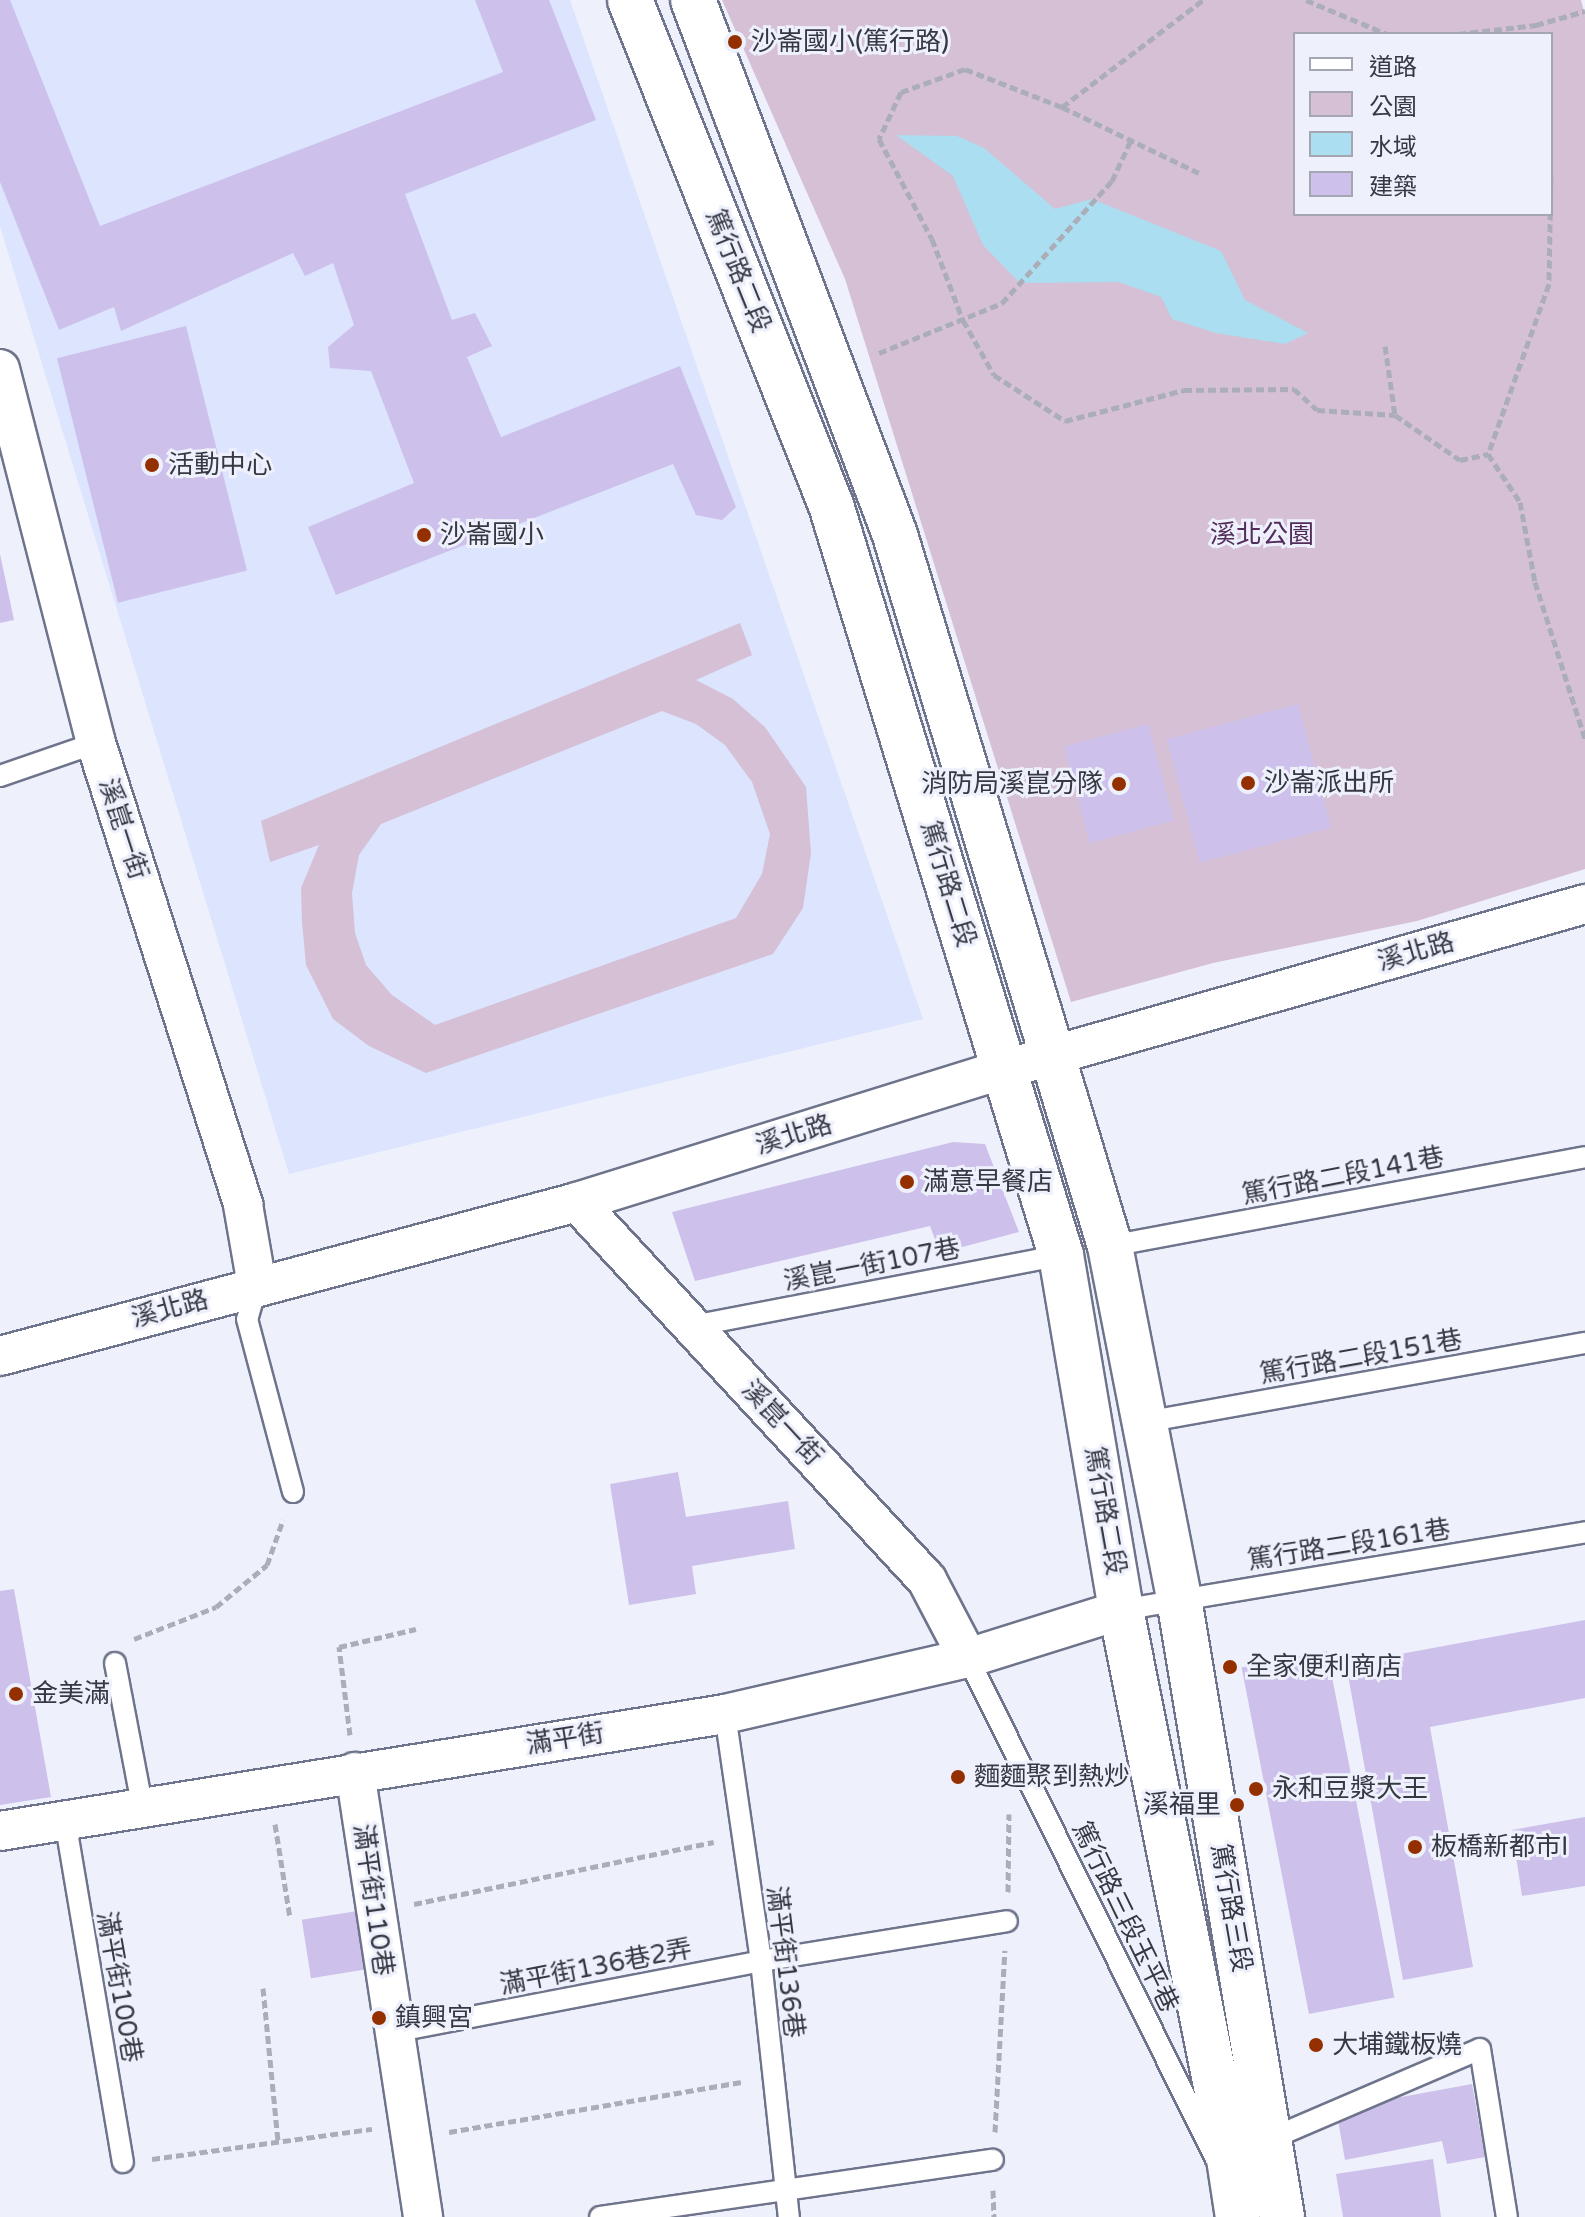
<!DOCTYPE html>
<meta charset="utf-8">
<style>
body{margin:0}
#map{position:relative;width:1585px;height:2217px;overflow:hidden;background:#eef1fc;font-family:"Varela Round","Noto Sans TC",sans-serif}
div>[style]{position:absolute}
.built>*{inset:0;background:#dce4fe}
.green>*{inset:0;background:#d5c0d6}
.water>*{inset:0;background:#aadef0}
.building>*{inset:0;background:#cdc1eb;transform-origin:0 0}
.path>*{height:5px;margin-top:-2.5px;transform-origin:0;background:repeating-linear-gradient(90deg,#abaeb9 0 8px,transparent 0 12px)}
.roads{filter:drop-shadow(2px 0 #6e748b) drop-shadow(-2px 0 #6e748b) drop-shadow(0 2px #6e748b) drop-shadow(0 -2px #6e748b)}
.lane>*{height:20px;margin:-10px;padding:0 10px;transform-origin:10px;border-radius:10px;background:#fff}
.street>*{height:38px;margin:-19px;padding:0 19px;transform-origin:19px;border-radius:19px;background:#fff}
.secondary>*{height:44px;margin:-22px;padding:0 22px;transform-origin:22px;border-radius:22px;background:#fff}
.dots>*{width:22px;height:22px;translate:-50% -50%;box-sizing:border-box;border:4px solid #eef1fc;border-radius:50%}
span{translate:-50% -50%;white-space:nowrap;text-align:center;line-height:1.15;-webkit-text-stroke:6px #eef1fc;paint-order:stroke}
.poi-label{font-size:26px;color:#363943}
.left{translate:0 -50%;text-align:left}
.right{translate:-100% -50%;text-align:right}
.street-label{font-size:26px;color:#363943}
.park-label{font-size:26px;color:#542c59}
.legend{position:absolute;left:1293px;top:32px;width:260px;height:184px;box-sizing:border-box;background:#eef1fc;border:2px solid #a4a7b2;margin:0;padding:10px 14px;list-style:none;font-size:24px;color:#363943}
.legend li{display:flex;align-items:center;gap:16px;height:40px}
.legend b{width:40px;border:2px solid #a4a7b2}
</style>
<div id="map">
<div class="built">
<i style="clip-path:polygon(0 0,570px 0,923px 1019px,289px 1174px,0 226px)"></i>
</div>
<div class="green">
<i style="clip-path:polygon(evenodd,722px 0,1581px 0,1585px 16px,1585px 869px,1417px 921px,1213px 963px,1071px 1002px,845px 279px,722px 0,1295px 34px,1551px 34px,1551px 214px,1295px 214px,1295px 34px)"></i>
<i style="clip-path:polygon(evenodd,740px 623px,752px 655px,696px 680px,733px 699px,765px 727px,806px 787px,811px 853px,803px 908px,773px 954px,426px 1073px,369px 1046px,333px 1019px,306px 965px,302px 922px,301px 888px,319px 845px,270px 862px,261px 821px,740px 623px,662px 711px,696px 724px,725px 745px,752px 782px,770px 834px,762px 874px,736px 918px,435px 1025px,392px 995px,366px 965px,355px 933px,352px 893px,359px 855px,381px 824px,662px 711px)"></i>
</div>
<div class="water">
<i style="clip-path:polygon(896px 135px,957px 136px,984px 148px,1055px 209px,1092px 199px,1221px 251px,1245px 300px,1308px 333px,1285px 344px,1216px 333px,1172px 319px,1161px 297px,1119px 282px,1020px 283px,983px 245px,953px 176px)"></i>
</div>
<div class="building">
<i style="clip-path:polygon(0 0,10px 0,100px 226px,503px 72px,475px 0,549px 0,596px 120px,405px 194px,452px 320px,475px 313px,492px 346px,467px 357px,501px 437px,680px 366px,736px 507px,722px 520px,696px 515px,673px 464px,336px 595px,308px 527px,414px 483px,371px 371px,330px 368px,328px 347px,354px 325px,333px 263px,305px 276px,293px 253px,121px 331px,114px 307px,59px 330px,0 182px)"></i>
<i style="left:186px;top:326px;width:252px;height:133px;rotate:76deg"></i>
<i style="clip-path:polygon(0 554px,14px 620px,0 623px)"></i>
<i style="left:1298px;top:704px;width:128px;height:136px;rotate:75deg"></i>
<i style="left:1148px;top:724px;width:100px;height:87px;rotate:75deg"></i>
<i style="clip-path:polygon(953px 1142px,985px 1144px,1019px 1232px,940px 1253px,930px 1226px,695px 1281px,672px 1212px)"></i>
<i style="clip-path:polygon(678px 1472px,686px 1517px,788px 1501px,795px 1549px,692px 1566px,696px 1594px,629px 1605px,610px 1484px)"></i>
<i style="clip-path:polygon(14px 1589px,51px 1797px,0 1805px,0 1591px)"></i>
<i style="clip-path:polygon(1585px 1620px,1585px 1698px,1430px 1727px,1473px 1967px,1403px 1980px,1346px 1664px)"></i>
<i style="left:1327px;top:1651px;width:353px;height:87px;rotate:79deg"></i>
<i style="clip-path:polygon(1585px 1817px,1585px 1886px,1522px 1896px,1512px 1830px)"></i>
<i style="left:364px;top:1910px;width:59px;height:63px;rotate:81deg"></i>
<i style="clip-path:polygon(1472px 2084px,1485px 2157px,1447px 2164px,1442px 2141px,1345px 2160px,1336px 2109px)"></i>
<i style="clip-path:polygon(1433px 2159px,1441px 2217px,1343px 2217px,1336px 2174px)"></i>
</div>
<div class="path">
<i style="left:1306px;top:0;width:88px;rotate:22.8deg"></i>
<i style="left:1458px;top:34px;width:79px;rotate:-6.6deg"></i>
<i style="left:1536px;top:25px;width:51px;rotate:-15.9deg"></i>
<i style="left:1062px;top:107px;width:177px;rotate:-37.2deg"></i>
<i style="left:1199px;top:173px;width:152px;rotate:-154.3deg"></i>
<i style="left:1062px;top:107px;width:104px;rotate:-158.6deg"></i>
<i style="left:965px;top:69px;width:68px;rotate:160.2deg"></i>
<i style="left:901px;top:92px;width:52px;rotate:115.1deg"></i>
<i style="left:879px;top:139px;width:113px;rotate:62.1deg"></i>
<i style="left:932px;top:239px;width:87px;rotate:69.1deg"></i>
<i style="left:963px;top:320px;width:63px;rotate:60.6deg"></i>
<i style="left:994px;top:375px;width:85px;rotate:32.9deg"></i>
<i style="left:1065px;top:421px;width:123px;rotate:-14.6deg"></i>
<i style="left:1184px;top:390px;width:110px;rotate:-0.5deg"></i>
<i style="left:1294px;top:389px;width:31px;rotate:42deg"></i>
<i style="left:1317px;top:410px;width:78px;rotate:3.7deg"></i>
<i style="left:1395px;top:415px;width:79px;rotate:34.7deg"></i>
<i style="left:1460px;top:460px;width:29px;rotate:-12deg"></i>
<i style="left:1551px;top:176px;width:108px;rotate:91.1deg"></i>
<i style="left:1549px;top:284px;width:181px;rotate:109.7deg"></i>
<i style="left:1488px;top:454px;width:58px;rotate:56.3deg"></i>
<i style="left:1520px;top:502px;width:81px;rotate:79.4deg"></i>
<i style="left:1535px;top:582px;width:165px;rotate:72.3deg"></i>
<i style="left:1385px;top:346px;width:70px;rotate:81.8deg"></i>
<i style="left:879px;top:353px;width:133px;rotate:-22.1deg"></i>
<i style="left:1002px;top:303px;width:164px;rotate:-48deg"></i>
<i style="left:1112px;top:181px;width:45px;rotate:-65.1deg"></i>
<i style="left:134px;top:1639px;width:88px;rotate:-21.3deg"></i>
<i style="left:216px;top:1607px;width:66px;rotate:-39.5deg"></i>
<i style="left:267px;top:1565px;width:48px;rotate:-70.4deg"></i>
<i style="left:350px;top:1735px;width:89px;rotate:-97.1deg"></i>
<i style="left:339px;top:1647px;width:79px;rotate:-13.2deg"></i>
<i style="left:275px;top:1824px;width:95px;rotate:80.9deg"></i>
<i style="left:1008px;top:1892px;width:78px;rotate:-89.3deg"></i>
<i style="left:414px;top:1904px;width:306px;rotate:-11.7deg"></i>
<i style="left:263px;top:1988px;width:155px;rotate:84.4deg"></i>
<i style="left:449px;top:2132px;width:298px;rotate:-9.7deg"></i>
<i style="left:995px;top:2132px;width:182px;rotate:-86.9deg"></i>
<i style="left:152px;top:2159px;width:222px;rotate:-7.8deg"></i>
<i style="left:993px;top:2190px;width:27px;rotate:88deg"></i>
</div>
<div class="roads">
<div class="lane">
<i style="left:0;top:776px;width:102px;rotate:-19deg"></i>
<i style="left:1110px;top:1246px;width:483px;rotate:-10.6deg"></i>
<i style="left:257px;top:1285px;width:35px;rotate:106deg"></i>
<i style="left:247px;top:1319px;width:179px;rotate:75.1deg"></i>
<i style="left:693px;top:1326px;width:375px;rotate:-10.9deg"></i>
<i style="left:1145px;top:1422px;width:447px;rotate:-10.2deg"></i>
<i style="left:1121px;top:1610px;width:471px;rotate:-9.5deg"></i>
<i style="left:968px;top:1658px;width:557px;rotate:63.67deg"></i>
<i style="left:115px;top:1663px;width:150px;rotate:79.2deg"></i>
<i style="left:725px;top:1714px;width:250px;rotate:81.7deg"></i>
<i style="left:761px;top:1961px;width:258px;rotate:83.8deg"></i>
<i style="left:65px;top:1820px;width:347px;rotate:80.4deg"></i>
<i style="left:393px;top:2032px;width:375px;rotate:-10.9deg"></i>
<i style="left:761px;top:1961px;width:249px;rotate:-9.2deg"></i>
<i style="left:1270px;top:2139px;width:228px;rotate:-23.2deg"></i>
<i style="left:1480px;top:2049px;width:170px;rotate:80.9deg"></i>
<i style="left:600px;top:2217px;width:397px;rotate:-8.3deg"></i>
</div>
<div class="street">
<i style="left:0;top:369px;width:386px;rotate:75.6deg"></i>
<i style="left:96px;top:743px;width:485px;rotate:72.3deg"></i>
<i style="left:243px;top:1205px;width:81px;rotate:80.1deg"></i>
<i style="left:577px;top:1202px;width:515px;rotate:47.2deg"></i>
<i style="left:927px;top:1580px;width:88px;rotate:62.3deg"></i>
<i style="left:0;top:1356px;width:597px;rotate:-14.94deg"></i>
<i style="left:577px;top:1202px;width:448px;rotate:-17.3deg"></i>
<i style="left:1005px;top:1069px;width:603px;rotate:-15.88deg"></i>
<i style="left:355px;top:1772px;width:450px;rotate:81.3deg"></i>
<i style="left:0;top:1831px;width:734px;rotate:-9.17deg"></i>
<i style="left:725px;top:1714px;width:249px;rotate:-13deg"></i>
<i style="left:968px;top:1658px;width:160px;rotate:-17.4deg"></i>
</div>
<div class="secondary">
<i style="left:630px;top:0;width:544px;rotate:68.3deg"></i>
<i style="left:831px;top:505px;width:784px;rotate:72.95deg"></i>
<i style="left:1061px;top:1255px;width:360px;rotate:80.4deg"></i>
<i style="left:1121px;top:1610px;width:526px;rotate:78.71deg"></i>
<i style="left:1224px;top:2126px;width:92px;rotate:81.3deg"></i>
<i style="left:693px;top:0;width:572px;rotate:69.31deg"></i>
<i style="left:895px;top:535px;width:743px;rotate:73.18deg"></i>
<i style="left:1110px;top:1246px;width:360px;rotate:78.9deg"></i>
<i style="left:1179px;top:1599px;width:627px;rotate:80.54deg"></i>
</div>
</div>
<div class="dots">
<i style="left:735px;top:42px;background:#942f00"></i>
<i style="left:152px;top:465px;background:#942f00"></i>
<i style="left:424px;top:535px;background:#942f00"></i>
<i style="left:1248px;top:783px;background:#942f00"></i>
<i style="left:1119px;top:784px;background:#942f00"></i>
<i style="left:907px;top:1182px;background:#942f00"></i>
<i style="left:1230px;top:1667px;background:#942f00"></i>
<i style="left:16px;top:1694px;background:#942f00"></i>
<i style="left:958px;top:1777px;background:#942f00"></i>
<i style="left:1256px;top:1789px;background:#942f00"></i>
<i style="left:1237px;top:1805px;background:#942f00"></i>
<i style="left:1415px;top:1847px;background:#942f00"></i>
<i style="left:379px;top:2018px;background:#942f00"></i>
<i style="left:1316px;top:2045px;background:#942f00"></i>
</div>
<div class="poi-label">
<span class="left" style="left:751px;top:42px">沙崙國小(篤行路)</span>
<span class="left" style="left:168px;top:465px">活動中心</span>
<span class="left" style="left:440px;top:535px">沙崙國小</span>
<span class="left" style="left:1264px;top:783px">沙崙派出所</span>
<span class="right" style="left:1103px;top:784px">消防局溪崑分隊</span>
<span class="left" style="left:923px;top:1182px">滿意早餐店</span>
<span class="left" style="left:1246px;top:1667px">全家便利商店</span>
<span class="left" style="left:32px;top:1694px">金美滿</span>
<span class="left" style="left:974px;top:1777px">麵麵聚到熱炒</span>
<span class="left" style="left:1272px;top:1789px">永和豆漿大王</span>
<span class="right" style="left:1221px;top:1805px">溪福里</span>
<span class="left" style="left:1431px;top:1847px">板橋新都市I</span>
<span class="left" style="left:395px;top:2018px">鎮興宮</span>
<span class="left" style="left:1332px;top:2045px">大埔鐵板燒</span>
</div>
<div class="street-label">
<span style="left:738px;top:271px;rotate:68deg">篤行路二段</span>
<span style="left:123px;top:829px;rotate:72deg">溪崑一街</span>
<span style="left:948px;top:884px;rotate:73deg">篤行路二段</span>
<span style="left:1416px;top:952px;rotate:-16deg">溪北路</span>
<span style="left:794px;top:1135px;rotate:-17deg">溪北路</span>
<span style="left:1343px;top:1176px;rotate:-11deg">篤行路二段141巷</span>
<span style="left:872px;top:1265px;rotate:-11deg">溪崑一街107巷</span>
<span style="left:170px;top:1309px;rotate:-15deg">溪北路</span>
<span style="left:1361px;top:1357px;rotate:-10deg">篤行路二段151巷</span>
<span style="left:782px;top:1423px;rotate:47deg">溪崑一街</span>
<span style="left:1105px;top:1511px;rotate:80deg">篤行路二段</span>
<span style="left:1349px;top:1545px;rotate:-9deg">篤行路二段161巷</span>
<span style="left:565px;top:1739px;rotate:-9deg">滿平街</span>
<span style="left:373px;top:1900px;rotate:82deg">滿平街110巷</span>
<span style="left:1231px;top:1908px;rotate:80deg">篤行路三段</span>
<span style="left:1125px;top:1917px;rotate:64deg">篤行路三段玉平巷</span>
<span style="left:785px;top:1962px;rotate:83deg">滿平街136巷</span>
<span style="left:596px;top:1967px;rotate:-11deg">滿平街136巷2弄</span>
<span style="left:119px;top:1987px;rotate:80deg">滿平街100巷</span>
</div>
<div class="park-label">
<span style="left:1262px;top:535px">溪北公園</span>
</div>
<ul class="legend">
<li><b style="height:10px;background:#fff"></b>道路</li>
<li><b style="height:22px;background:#d5c0d6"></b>公園</li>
<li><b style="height:22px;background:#aadef0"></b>水域</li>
<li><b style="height:22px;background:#cdc1eb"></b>建築</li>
</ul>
</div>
